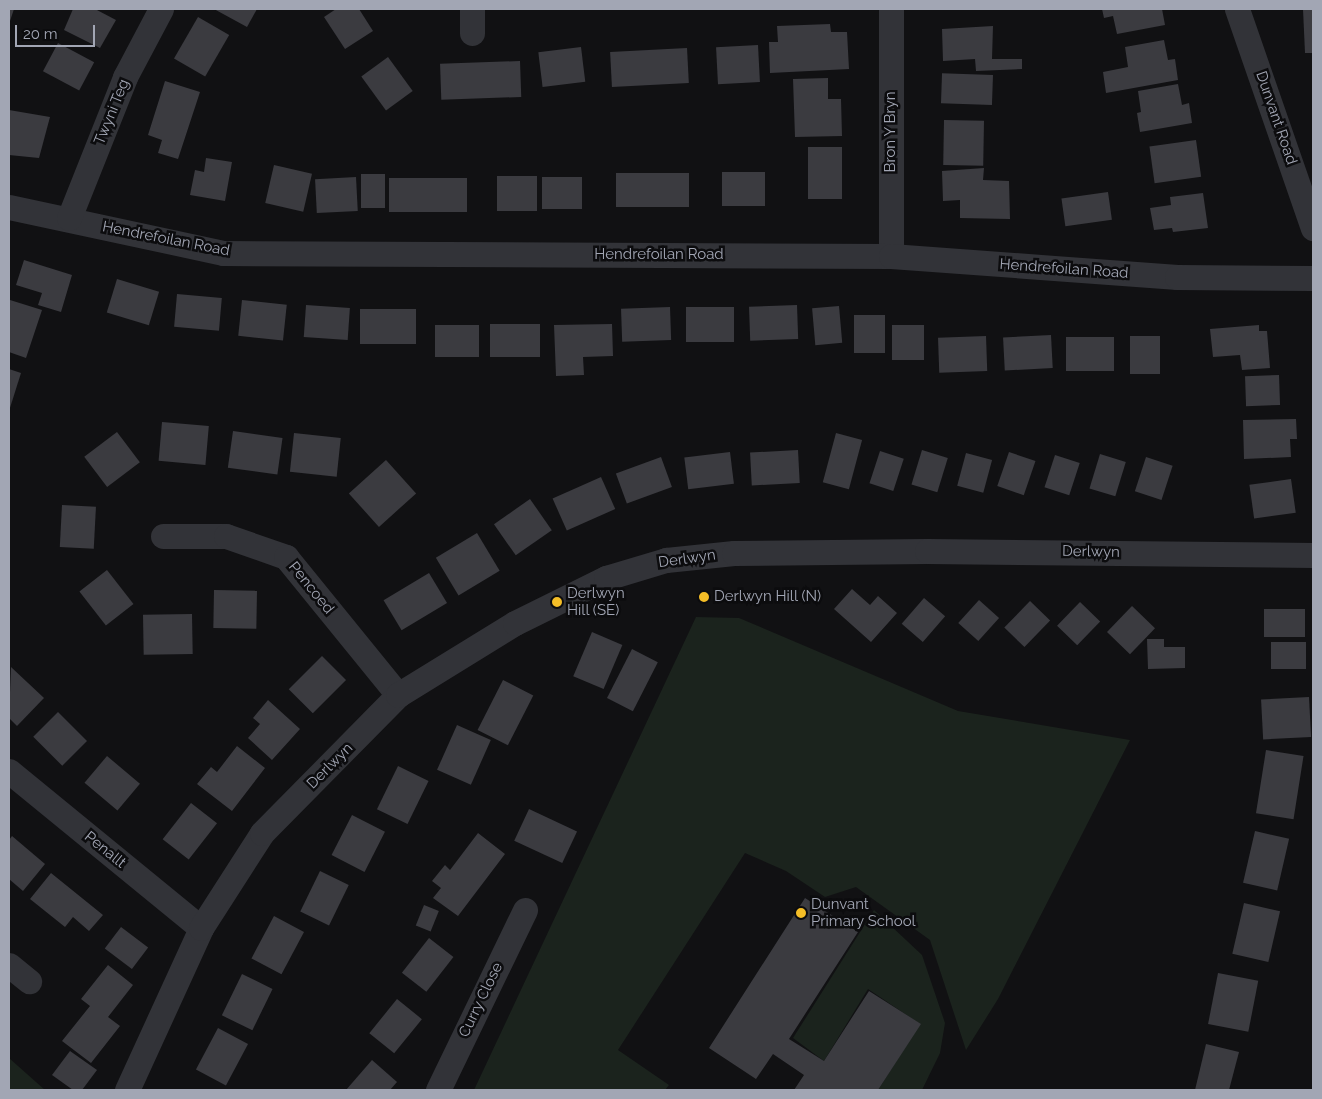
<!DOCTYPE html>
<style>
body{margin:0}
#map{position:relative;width:1322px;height:1099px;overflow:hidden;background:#111113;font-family:Raleway,sans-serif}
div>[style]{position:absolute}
.green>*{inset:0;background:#1b231d}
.building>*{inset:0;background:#3b3b40;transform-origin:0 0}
.minor>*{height:25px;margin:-12.5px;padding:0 12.5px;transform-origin:12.5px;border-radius:12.5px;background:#323338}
.dots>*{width:14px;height:14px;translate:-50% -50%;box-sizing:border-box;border:2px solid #0c0c0e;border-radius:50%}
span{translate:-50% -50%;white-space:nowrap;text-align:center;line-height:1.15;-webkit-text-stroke:5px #0c0c0e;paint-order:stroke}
.street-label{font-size:15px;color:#a2a6b4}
.poi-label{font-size:15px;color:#a2a6b4}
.left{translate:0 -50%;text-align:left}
.frame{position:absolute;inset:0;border:10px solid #a2a6b4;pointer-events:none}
.scale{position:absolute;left:15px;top:25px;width:80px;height:22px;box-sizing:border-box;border:2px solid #a2a6b4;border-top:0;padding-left:6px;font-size:15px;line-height:18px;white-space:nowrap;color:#a2a6b4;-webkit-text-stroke:4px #0c0c0e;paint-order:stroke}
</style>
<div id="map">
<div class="green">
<i style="clip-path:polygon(696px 617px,739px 618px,958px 711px,1130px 740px,998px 999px,966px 1050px,930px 940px,856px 887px,825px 897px,786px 871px,745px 853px,618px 1050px,669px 1085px,665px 1090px,474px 1090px)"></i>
<i style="clip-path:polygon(874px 910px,922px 955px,945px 1023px,940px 1053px,922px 1090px,878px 1090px,920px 1024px,868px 989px,824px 1061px,793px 1038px)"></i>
<i style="clip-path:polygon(9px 1058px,45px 1090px,9px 1090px)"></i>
</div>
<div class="building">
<i style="clip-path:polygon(9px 9px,14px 9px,9px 24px)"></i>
<i style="clip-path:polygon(73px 9px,95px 9px,116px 20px,100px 48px,64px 30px)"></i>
<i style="clip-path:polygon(214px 9px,257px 9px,247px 27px)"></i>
<i style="clip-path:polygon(336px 9px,359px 9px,373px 31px,345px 49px,324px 17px)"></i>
<i style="clip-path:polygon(1102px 9px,1162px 9px,1165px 25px,1117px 34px,1113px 16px,1104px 18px)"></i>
<i style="clip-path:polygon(1303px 9px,1313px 9px,1313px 53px,1305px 53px)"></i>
<i style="left:198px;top:17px;width:36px;height:48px;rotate:30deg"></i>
<i style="clip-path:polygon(830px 24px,831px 32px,847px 32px,849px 69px,770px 73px,769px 42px,778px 42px,777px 26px)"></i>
<i style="clip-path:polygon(993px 26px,992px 59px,1022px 59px,1022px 69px,976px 71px,975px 59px,943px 61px,942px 29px)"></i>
<i style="clip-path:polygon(1164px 40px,1168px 60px,1175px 59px,1178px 80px,1106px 93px,1103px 72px,1128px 67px,1125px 47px)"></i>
<i style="left:58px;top:43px;width:41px;height:32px;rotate:28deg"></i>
<i style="left:758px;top:45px;width:37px;height:42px;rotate:87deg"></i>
<i style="left:581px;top:47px;width:35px;height:43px;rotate:83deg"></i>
<i style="left:687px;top:48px;width:35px;height:77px;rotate:87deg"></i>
<i style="left:388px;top:57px;width:42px;height:33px;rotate:54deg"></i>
<i style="left:520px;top:61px;width:36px;height:80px;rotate:88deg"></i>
<i style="left:993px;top:75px;width:30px;height:51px;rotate:92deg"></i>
<i style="clip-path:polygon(828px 78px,828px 99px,841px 99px,842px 136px,795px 137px,793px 79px)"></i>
<i style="clip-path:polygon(165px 81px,200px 92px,178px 159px,158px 153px,162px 140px,148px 135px)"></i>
<i style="clip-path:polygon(1178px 84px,1182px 105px,1189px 103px,1192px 123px,1140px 132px,1137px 113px,1141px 112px,1138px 91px)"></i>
<i style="clip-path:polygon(9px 110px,50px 117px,39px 158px,9px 155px)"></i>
<i style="left:944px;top:120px;width:40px;height:45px;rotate:1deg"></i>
<i style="left:1196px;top:140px;width:37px;height:47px;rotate:82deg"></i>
<i style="left:808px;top:147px;width:34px;height:52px"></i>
<i style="clip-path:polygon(206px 158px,232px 162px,225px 201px,190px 195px,195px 170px,204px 172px)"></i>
<i style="left:274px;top:165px;width:39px;height:39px;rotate:13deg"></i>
<i style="clip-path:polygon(984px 168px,983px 180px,1009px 181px,1010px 219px,960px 218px,960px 200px,943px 201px,942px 171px)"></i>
<i style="left:765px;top:172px;width:34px;height:43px;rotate:90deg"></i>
<i style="left:689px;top:173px;width:34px;height:73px;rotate:90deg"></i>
<i style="left:361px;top:174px;width:24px;height:34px"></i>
<i style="left:537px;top:176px;width:35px;height:40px;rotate:90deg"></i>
<i style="left:356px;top:177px;width:34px;height:41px;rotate:87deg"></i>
<i style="left:582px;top:177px;width:32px;height:40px;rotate:90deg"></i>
<i style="left:389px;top:178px;width:78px;height:34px"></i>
<i style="left:1108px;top:192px;width:28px;height:47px;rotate:82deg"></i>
<i style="clip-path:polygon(1203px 193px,1208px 228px,1173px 232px,1172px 228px,1154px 230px,1150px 208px,1171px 205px,1170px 197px)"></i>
<i style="clip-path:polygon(24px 260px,72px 275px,61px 312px,38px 305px,42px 293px,16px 285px)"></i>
<i style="left:117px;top:279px;width:44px;height:35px;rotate:17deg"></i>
<i style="left:177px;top:294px;width:45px;height:33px;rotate:5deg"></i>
<i style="clip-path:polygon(10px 300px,42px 310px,26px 358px,9px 352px)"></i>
<i style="left:242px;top:300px;width:45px;height:36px;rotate:6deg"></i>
<i style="left:306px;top:305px;width:44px;height:32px;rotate:4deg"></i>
<i style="left:797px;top:305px;width:34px;height:48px;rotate:88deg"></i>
<i style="left:839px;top:306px;width:37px;height:27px;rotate:85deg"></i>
<i style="left:670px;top:307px;width:33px;height:49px;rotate:88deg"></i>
<i style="left:686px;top:307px;width:48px;height:35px"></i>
<i style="left:416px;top:309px;width:35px;height:56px;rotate:90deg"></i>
<i style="left:885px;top:315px;width:38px;height:31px;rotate:90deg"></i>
<i style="left:540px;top:324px;width:33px;height:50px;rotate:90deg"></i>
<i style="clip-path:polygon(612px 324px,613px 356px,583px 357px,584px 375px,556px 376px,554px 325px)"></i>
<i style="left:479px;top:325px;width:32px;height:44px;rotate:90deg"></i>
<i style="left:924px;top:325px;width:35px;height:32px;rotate:90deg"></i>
<i style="clip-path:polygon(1259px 325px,1259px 331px,1267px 331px,1270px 368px,1242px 370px,1240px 355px,1213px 357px,1210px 329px)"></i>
<i style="left:1051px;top:335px;width:33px;height:48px;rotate:87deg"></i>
<i style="left:986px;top:336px;width:35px;height:48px;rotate:88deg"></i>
<i style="left:1130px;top:336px;width:30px;height:38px"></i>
<i style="left:1066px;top:337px;width:48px;height:34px"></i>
<i style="clip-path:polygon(9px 369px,21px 373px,9px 411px)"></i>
<i style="left:1279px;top:375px;width:30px;height:34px;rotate:88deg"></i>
<i style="clip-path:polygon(1296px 419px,1297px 439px,1290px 439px,1291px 457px,1244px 459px,1243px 420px)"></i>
<i style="left:162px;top:422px;width:47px;height:39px;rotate:5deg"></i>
<i style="left:233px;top:431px;width:50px;height:37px;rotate:8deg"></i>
<i style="left:117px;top:432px;width:38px;height:41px;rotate:53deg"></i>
<i style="left:294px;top:433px;width:47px;height:39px;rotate:6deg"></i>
<i style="left:836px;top:433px;width:27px;height:51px;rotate:15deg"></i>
<i style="left:798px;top:450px;width:33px;height:48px;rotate:87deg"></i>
<i style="left:922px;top:450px;width:27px;height:36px;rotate:17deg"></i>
<i style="left:880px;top:451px;width:25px;height:34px;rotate:18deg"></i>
<i style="left:730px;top:452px;width:32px;height:46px;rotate:83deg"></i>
<i style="left:1009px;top:452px;width:28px;height:36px;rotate:19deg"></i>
<i style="left:966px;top:453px;width:27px;height:34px;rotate:15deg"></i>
<i style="left:1100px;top:454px;width:27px;height:36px;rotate:17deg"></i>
<i style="left:1055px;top:455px;width:26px;height:34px;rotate:18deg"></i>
<i style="left:661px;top:457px;width:32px;height:48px;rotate:70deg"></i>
<i style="left:1146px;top:457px;width:28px;height:36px;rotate:18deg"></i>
<i style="left:386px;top:460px;width:45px;height:50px;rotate:48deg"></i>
<i style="left:601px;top:477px;width:35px;height:53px;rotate:66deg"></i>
<i style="left:1291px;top:479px;width:34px;height:42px;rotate:82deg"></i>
<i style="left:530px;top:499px;width:38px;height:44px;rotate:55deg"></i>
<i style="left:62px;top:505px;width:34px;height:42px;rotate:3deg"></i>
<i style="left:477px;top:533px;width:44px;height:48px;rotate:59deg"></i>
<i style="left:107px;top:570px;width:43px;height:35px;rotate:52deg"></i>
<i style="left:429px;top:573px;width:35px;height:53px;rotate:59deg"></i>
<i style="clip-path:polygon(852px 589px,870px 605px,878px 596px,897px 613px,871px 642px,834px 609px)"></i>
<i style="left:214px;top:590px;width:43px;height:38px;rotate:1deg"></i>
<i style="left:924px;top:598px;width:28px;height:34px;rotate:41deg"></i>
<i style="left:979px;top:600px;width:27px;height:31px;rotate:42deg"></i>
<i style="left:1030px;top:601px;width:28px;height:37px;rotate:44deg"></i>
<i style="left:1080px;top:602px;width:28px;height:33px;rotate:44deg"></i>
<i style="left:1132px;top:606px;width:32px;height:36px;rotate:44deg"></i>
<i style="left:1264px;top:609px;width:41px;height:28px"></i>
<i style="left:192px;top:614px;width:40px;height:49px;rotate:89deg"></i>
<i style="left:592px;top:632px;width:33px;height:48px;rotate:23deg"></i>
<i style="clip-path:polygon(1147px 639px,1164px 639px,1164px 647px,1185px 647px,1185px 668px,1148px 669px)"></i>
<i style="left:1271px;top:642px;width:35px;height:27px"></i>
<i style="left:632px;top:649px;width:29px;height:55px;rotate:27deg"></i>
<i style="left:322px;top:656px;width:34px;height:47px;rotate:45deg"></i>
<i style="clip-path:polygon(11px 667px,44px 698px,17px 726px,9px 718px)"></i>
<i style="left:503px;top:680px;width:34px;height:56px;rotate:27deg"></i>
<i style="left:1309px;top:697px;width:40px;height:48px;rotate:87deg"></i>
<i style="clip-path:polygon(268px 700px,300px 729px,272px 760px,248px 738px,260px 724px,253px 718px)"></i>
<i style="left:58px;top:712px;width:41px;height:35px;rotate:45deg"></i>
<i style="left:457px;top:725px;width:37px;height:49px;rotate:24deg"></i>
<i style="clip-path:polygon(237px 746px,265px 768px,232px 811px,197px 784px,211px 767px,217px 772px)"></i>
<i style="left:1266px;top:750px;width:38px;height:64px;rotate:9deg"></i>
<i style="left:107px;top:756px;width:43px;height:35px;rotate:40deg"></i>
<i style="left:398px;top:766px;width:34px;height:48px;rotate:26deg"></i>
<i style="left:191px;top:803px;width:33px;height:46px;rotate:38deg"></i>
<i style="left:529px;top:809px;width:53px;height:35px;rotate:25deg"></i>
<i style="left:352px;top:815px;width:37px;height:45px;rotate:27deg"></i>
<i style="left:1255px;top:831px;width:35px;height:53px;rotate:13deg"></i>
<i style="clip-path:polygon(478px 833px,505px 854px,458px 916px,433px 898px,441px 888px,432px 881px,445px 865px,450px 870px)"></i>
<i style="clip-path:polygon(12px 836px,45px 864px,23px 891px,9px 879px,9px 840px)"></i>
<i style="left:320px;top:871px;width:32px;height:45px;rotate:26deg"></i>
<i style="clip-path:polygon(51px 873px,103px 915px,89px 931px,73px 917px,65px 927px,30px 899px)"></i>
<i style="clip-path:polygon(805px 898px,858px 932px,789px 1039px,824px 1061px,869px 991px,921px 1024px,878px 1090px,794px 1090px,804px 1075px,773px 1054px,756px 1079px,709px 1048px)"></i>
<i style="left:1244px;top:903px;width:37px;height:52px;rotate:13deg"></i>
<i style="left:424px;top:905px;width:16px;height:22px;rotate:22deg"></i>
<i style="left:274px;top:916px;width:34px;height:48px;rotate:28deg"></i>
<i style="left:121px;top:927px;width:34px;height:27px;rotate:37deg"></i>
<i style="left:429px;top:938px;width:31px;height:44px;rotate:38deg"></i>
<i style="clip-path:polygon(108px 965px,133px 985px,108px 1017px,120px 1026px,91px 1063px,62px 1041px,90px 1006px,81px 999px)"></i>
<i style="left:1218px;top:973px;width:41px;height:52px;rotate:11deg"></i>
<i style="left:242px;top:974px;width:34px;height:46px;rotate:26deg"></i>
<i style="left:397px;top:999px;width:32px;height:44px;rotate:39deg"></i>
<i style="left:218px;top:1028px;width:34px;height:47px;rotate:28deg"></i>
<i style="clip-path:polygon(1206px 1044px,1239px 1052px,1229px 1090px,1195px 1090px)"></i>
<i style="clip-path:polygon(70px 1051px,97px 1070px,82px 1090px,73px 1090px,52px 1075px)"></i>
<i style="clip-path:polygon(372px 1060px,397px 1082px,390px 1090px,346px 1090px)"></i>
</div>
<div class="minor">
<i style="left:891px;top:9px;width:247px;rotate:90deg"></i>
<i style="left:1237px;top:9px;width:232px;rotate:70.9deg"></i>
<i style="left:472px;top:33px;width:24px;rotate:-90deg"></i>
<i style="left:9px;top:207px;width:219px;rotate:12.1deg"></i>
<i style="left:223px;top:253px;width:668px;rotate:0.26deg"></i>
<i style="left:891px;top:256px;width:287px;rotate:4.2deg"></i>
<i style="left:1177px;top:277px;width:136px;rotate:0.4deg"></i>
<i style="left:69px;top:218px;width:152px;rotate:-68.3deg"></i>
<i style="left:125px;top:77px;width:77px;rotate:-62.1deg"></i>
<i style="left:163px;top:536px;width:63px"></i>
<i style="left:226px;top:536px;width:64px;rotate:19.3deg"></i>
<i style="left:286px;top:557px;width:178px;rotate:50.9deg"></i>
<i style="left:9px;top:771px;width:248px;rotate:39.3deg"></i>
<i style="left:9px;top:965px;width:26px;rotate:39deg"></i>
<i style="left:127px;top:1090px;width:178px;rotate:-65.4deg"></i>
<i style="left:201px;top:928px;width:113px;rotate:-57.3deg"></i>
<i style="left:262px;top:833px;width:194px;rotate:-45.4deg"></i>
<i style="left:398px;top:695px;width:137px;rotate:-31.6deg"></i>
<i style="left:515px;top:623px;width:102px;rotate:-26.3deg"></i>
<i style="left:606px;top:578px;width:63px;rotate:-16.7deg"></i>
<i style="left:666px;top:560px;width:68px;rotate:-5.9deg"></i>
<i style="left:734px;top:553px;width:193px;rotate:-0.6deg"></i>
<i style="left:927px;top:551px;width:386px;rotate:0.6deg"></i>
<i style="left:438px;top:1090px;width:200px;rotate:-64.2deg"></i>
</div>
<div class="dots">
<i style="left:704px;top:597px;background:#f5be27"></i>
<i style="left:557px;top:602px;background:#f5be27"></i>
<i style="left:801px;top:913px;background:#f5be27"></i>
</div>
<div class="street-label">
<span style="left:112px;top:112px;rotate:-68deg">Twyni Teg</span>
<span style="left:1276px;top:118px;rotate:71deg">Dunvant Road</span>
<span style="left:891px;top:132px;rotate:-90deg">Bron Y Bryn</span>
<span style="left:166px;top:239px;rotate:11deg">Hendrefoilan Road</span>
<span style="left:659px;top:255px">Hendrefoilan Road</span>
<span style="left:1064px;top:269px;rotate:4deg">Hendrefoilan Road</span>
<span style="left:1091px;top:552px;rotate:1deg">Derlwyn</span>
<span style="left:687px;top:559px;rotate:-8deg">Derlwyn</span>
<span style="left:311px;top:588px;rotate:51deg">Pencoed</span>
<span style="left:330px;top:766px;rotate:-45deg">Derlwyn</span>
<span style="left:105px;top:850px;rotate:39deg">Penallt</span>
<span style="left:481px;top:1000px;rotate:-64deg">Curry Close</span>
</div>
<div class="poi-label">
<span class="left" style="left:567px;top:602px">Derlwyn<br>Hill (SE)</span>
<span class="left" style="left:714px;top:597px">Derlwyn Hill (N)</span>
<span class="left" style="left:811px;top:913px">Dunvant<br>Primary School</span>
</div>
<div class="frame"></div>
<div class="scale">20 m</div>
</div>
